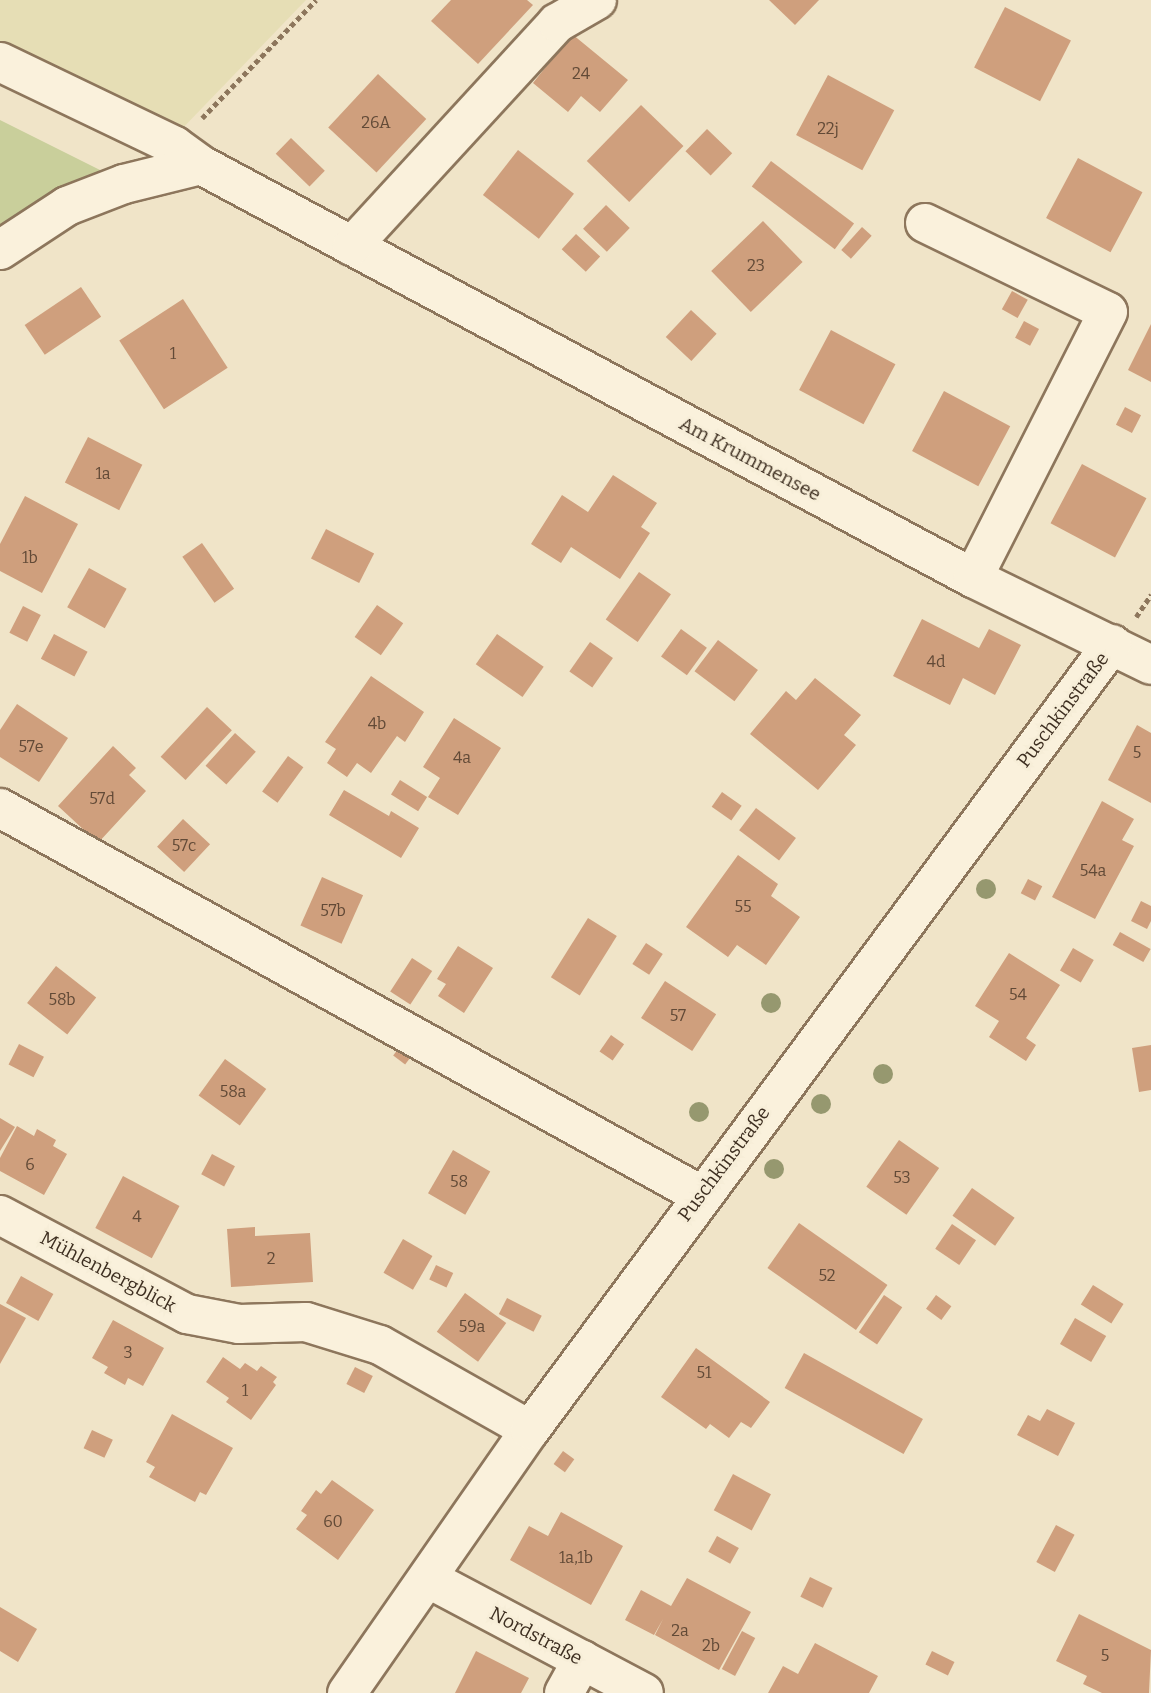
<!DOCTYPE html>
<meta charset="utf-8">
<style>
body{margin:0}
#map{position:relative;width:1151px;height:1693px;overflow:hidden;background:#f0e4c8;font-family:Bitter,serif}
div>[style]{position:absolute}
.farmland>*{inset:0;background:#e6deb5}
.green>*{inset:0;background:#c9cf9b}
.building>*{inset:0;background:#cf9f7d;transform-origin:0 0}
.path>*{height:4.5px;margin-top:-2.25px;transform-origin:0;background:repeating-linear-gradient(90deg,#8d765c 0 5px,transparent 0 8.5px)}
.roads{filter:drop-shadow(2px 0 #8d765c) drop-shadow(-2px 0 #8d765c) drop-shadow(0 2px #8d765c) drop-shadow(0 -2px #8d765c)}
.minor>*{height:38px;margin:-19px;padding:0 19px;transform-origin:19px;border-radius:19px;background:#faf1dc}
.trees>*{width:20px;height:20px;margin:-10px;border-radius:50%;background:#96986f}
span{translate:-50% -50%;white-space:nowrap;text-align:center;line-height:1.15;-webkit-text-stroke:5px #f7eed8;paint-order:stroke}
.number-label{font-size:16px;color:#624a37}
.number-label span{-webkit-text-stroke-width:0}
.street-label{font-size:19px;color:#3d2e20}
</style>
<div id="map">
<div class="farmland">
<i style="clip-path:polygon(0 0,306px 0,178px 133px,0 46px)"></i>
</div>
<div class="green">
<i style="clip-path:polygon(0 120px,106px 173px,0 235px)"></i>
</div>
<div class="building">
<i style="clip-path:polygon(451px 0,527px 0,533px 5px,478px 64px,431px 21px)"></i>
<i style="clip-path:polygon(769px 0,819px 0,795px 25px)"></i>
<i style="left:1005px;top:7px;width:74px;height:68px;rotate:27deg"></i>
<i style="clip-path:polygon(572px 34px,628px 80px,600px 112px,581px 96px,568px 112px,533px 83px)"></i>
<i style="left:378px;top:74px;width:66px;height:73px;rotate:43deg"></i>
<i style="left:828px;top:75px;width:75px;height:68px;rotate:28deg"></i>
<i style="left:641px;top:105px;width:59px;height:78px;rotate:44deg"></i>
<i style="left:707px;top:129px;width:35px;height:31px;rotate:44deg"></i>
<i style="left:291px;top:138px;width:47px;height:22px;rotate:44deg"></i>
<i style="left:518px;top:150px;width:71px;height:57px;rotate:38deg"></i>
<i style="left:1078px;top:158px;width:73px;height:68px;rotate:28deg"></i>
<i style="left:771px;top:161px;width:104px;height:32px;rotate:37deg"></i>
<i style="left:606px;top:205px;width:33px;height:33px;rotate:44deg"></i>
<i style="left:763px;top:221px;width:57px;height:72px;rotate:46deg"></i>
<i style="left:862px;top:227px;width:13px;height:31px;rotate:42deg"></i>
<i style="left:576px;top:234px;width:33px;height:21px;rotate:43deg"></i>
<i style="left:81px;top:287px;width:36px;height:68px;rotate:56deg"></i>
<i style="left:1012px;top:291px;width:18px;height:21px;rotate:29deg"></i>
<i style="left:183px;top:299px;width:82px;height:76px;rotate:57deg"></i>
<i style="left:691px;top:310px;width:35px;height:37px;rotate:43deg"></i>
<i style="left:1024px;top:321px;width:17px;height:19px;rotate:28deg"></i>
<i style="clip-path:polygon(1151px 324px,1151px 382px,1128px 370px)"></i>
<i style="left:831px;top:330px;width:73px;height:68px;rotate:28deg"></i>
<i style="left:944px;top:391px;width:75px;height:68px;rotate:28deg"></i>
<i style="left:1125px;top:407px;width:18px;height:20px;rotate:27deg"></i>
<i style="left:88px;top:437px;width:61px;height:51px;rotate:27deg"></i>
<i style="left:1082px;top:464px;width:73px;height:67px;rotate:28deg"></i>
<i style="clip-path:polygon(613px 475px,657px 503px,641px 527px,650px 533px,620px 579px,571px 547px,561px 563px,531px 544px,562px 495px,588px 512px)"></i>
<i style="clip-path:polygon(25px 496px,78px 524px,42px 593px,0 571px,0 544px)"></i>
<i style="left:326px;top:529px;width:54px;height:33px;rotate:27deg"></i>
<i style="left:202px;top:543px;width:56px;height:24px;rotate:55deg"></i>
<i style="left:89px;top:568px;width:43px;height:45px;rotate:29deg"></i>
<i style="left:639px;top:572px;width:39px;height:58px;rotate:35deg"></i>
<i style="left:377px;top:605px;width:32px;height:39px;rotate:35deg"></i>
<i style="left:23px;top:606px;width:20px;height:30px;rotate:27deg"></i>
<i style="clip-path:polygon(922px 619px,979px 648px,989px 629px,1021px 645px,995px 695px,963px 678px,950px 705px,893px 676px)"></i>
<i style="left:681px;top:629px;width:32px;height:34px;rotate:36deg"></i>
<i style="left:54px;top:634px;width:38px;height:28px;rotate:28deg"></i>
<i style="left:497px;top:634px;width:57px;height:37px;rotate:35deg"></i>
<i style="left:718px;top:640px;width:50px;height:39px;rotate:37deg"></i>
<i style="left:590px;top:642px;width:28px;height:36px;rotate:35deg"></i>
<i style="clip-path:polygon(371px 676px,424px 712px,405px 742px,397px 736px,371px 773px,357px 763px,347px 777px,327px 763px,336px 749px,325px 742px)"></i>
<i style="clip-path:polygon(815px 678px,861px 715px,844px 735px,856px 745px,818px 790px,750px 734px,786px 691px,796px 700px)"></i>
<i style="clip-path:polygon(17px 704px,68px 738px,39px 782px,0 757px,0 730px)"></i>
<i style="left:207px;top:707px;width:34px;height:68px;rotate:43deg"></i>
<i style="clip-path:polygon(454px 718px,501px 748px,458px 815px,428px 797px,440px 778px,423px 767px)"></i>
<i style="clip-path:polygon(1137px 725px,1151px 733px,1151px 803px,1108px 780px)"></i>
<i style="left:235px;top:733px;width:28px;height:44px;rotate:42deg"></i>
<i style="clip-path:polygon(113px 746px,136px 768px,129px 775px,146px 791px,98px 843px,58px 806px)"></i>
<i style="left:288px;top:756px;width:19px;height:44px;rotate:36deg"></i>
<i style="left:400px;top:780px;width:32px;height:17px;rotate:32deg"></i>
<i style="clip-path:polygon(344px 790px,389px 816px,391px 811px,419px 828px,401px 858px,329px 815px)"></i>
<i style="left:722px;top:792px;width:24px;height:18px;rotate:35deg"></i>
<i style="clip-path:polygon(1102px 801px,1134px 819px,1122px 840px,1134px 846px,1095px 919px,1052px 897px)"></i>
<i style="left:756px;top:808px;width:50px;height:28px;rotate:37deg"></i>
<i style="left:183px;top:819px;width:37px;height:38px;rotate:43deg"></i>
<i style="clip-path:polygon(738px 855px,778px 884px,771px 896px,800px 917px,766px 965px,737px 945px,728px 957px,686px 927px)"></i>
<i style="left:322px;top:877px;width:45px;height:53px;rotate:24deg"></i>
<i style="left:1028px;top:879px;width:16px;height:16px;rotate:27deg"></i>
<i style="clip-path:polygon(1141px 901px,1151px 906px,1151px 921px,1147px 929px,1131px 921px)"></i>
<i style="left:588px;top:918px;width:34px;height:70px;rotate:32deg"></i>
<i style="left:1120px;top:932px;width:35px;height:15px;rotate:29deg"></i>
<i style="left:646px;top:943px;width:20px;height:25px;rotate:33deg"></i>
<i style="clip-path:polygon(458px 946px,493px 968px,464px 1013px,438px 996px,446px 984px,437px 979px)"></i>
<i style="left:1073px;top:948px;width:24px;height:26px;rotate:30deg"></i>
<i style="clip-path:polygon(1009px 953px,1060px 985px,1026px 1038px,1036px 1045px,1026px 1061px,989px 1037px,999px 1021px,975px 1006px)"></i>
<i style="left:412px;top:958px;width:24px;height:40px;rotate:33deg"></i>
<i style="left:56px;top:966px;width:51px;height:47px;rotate:38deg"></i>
<i style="left:665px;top:981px;width:61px;height:44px;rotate:33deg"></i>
<i style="left:611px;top:1035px;width:16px;height:20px;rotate:35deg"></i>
<i style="left:19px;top:1044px;width:28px;height:23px;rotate:27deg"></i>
<i style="left:401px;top:1045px;width:15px;height:13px;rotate:37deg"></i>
<i style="clip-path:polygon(1151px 1045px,1151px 1090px,1139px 1092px,1132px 1048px)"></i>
<i style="left:225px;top:1059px;width:51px;height:45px;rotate:36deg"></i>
<i style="clip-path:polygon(0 1118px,15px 1127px,0 1151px)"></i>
<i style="clip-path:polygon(17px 1126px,34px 1136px,37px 1129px,56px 1140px,53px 1146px,67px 1154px,44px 1195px,0 1171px,0 1158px)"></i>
<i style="left:899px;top:1140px;width:49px;height:57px;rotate:35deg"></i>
<i style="left:453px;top:1150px;width:43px;height:50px;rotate:30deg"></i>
<i style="left:212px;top:1154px;width:26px;height:23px;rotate:28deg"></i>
<i style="left:123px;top:1176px;width:64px;height:59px;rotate:28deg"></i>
<i style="left:972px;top:1188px;width:52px;height:34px;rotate:35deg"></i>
<i style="left:799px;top:1223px;width:108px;height:55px;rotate:35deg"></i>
<i style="left:952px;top:1224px;width:29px;height:30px;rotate:34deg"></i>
<i style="clip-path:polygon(255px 1227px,255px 1236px,310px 1233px,313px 1282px,231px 1287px,227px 1229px)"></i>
<i style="left:403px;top:1239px;width:34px;height:39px;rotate:30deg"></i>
<i style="left:436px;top:1265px;width:19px;height:16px;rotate:25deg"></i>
<i style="left:21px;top:1276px;width:37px;height:31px;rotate:29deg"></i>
<i style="left:1093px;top:1285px;width:36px;height:23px;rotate:32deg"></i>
<i style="left:465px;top:1293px;width:51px;height:48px;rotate:36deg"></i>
<i style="left:884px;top:1295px;width:22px;height:45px;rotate:34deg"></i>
<i style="left:936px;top:1295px;width:19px;height:17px;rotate:36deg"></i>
<i style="left:507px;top:1298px;width:39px;height:18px;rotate:27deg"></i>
<i style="clip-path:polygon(0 1304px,26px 1318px,0 1364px)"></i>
<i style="left:1075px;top:1318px;width:36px;height:30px;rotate:30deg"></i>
<i style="clip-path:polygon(113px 1320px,164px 1348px,143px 1386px,128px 1378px,125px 1385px,104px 1373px,108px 1367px,92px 1358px)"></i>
<i style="clip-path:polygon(696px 1348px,770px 1402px,751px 1428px,741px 1422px,729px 1438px,710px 1424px,706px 1429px,661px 1397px)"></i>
<i style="left:804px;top:1353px;width:136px;height:40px;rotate:29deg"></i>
<i style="clip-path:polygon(223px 1357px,240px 1369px,245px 1363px,257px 1371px,261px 1366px,277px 1377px,273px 1382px,276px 1385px,251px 1420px,226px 1402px,229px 1398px,206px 1382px)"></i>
<i style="left:355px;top:1367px;width:20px;height:19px;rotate:27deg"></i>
<i style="clip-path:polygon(1047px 1409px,1075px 1423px,1058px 1456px,1017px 1435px,1028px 1415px,1040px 1421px)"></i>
<i style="clip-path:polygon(172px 1414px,233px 1448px,206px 1495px,200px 1492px,195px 1502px,149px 1477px,155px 1467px,146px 1462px)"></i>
<i style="left:92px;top:1430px;width:23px;height:20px;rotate:25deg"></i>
<i style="left:563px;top:1451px;width:14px;height:16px;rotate:36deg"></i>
<i style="left:733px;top:1474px;width:43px;height:41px;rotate:28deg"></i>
<i style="clip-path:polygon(332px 1480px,374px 1510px,338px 1560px,296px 1529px,307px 1515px,301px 1511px,316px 1490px,321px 1494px)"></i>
<i style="clip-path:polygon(561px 1512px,623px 1546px,591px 1605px,510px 1560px,529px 1526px,548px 1536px)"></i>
<i style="left:1056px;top:1525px;width:21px;height:42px;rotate:28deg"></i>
<i style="left:717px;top:1536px;width:25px;height:18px;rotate:29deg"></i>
<i style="left:810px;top:1577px;width:25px;height:22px;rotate:26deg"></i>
<i style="clip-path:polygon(687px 1578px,751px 1612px,719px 1670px,655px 1635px,663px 1619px,654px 1635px,625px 1620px,641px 1590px,671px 1606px)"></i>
<i style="clip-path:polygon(0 1607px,37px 1629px,18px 1662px,0 1651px)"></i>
<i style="clip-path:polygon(1079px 1614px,1151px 1650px,1149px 1693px,1102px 1693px,1083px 1684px,1087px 1676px,1056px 1661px)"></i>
<i style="left:742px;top:1631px;width:15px;height:43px;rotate:28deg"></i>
<i style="clip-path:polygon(815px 1643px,878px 1676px,869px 1693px,768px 1693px,783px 1666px,798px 1674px)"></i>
<i style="clip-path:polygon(476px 1651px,529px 1678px,521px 1693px,455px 1693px)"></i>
<i style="left:932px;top:1651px;width:25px;height:15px;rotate:26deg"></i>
</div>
<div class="path">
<i style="left:202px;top:118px;width:164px;rotate:-46deg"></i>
<i style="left:1136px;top:617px;width:27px;rotate:-56deg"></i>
</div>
<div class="roads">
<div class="minor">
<i style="left:0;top:62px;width:194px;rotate:25.6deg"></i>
<i style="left:175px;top:146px;width:32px;rotate:36deg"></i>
<i style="left:201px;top:165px;width:876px;rotate:28.15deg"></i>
<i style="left:973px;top:578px;width:198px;rotate:26deg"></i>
<i style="left:925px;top:223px;width:203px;rotate:25.9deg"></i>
<i style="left:1108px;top:312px;width:298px;rotate:116.9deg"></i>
<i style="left:352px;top:246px;width:303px;rotate:-47.4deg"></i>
<i style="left:557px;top:23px;width:46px;rotate:-29.9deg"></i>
<i style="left:0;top:250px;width:80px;rotate:-33.3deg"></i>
<i style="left:67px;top:206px;width:61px;rotate:-21.1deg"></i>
<i style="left:124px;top:184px;width:79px;rotate:-13.9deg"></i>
<i style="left:0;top:808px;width:801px;rotate:28.9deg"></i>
<i style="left:0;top:1215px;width:212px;rotate:27.9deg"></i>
<i style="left:187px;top:1314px;width:53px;rotate:10.9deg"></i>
<i style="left:239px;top:1324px;width:67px;rotate:-1.7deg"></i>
<i style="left:306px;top:1322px;width:77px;rotate:17.3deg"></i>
<i style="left:380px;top:1345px;width:172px;rotate:29.5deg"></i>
<i style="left:429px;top:1579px;width:243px;rotate:27.9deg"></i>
<i style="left:347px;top:1693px;width:320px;rotate:-55.2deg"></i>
<i style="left:530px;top:1430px;width:978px;rotate:-53.48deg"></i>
<i style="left:564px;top:1693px;width:38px;rotate:-61deg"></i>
</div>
</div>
<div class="trees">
<i style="left:986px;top:889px"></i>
<i style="left:771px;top:1003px"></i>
<i style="left:883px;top:1074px"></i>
<i style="left:821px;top:1104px"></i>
<i style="left:699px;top:1112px"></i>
<i style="left:774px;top:1169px"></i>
</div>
<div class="number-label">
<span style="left:581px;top:74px">24</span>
<span style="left:376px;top:123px">26A</span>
<span style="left:828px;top:129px">22j</span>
<span style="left:756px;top:266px">23</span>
<span style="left:173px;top:354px">1</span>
<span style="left:103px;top:474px">1a</span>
<span style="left:30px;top:558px">1b</span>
<span style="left:936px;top:662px">4d</span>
<span style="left:377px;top:724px">4b</span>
<span style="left:31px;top:747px">57e</span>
<span style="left:1137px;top:753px">5</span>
<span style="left:462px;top:758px">4a</span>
<span style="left:102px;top:799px">57d</span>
<span style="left:184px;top:846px">57c</span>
<span style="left:1093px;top:871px">54a</span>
<span style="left:743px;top:907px">55</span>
<span style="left:333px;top:911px">57b</span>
<span style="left:1018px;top:995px">54</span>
<span style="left:62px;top:1000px">58b</span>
<span style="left:678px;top:1016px">57</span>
<span style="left:233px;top:1092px">58a</span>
<span style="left:30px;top:1165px">6</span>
<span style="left:902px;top:1178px">53</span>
<span style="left:459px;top:1182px">58</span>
<span style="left:137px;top:1217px">4</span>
<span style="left:271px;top:1259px">2</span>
<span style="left:827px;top:1276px">52</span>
<span style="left:472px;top:1327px">59a</span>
<span style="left:128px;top:1353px">3</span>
<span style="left:704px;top:1373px">51</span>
<span style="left:245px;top:1391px">1</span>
<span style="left:333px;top:1522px">60</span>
<span style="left:576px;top:1558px">1a,1b</span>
<span style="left:680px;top:1631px">2a</span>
<span style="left:711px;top:1646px">2b</span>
<span style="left:1105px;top:1656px">5</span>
</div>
<div class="street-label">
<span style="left:750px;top:459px;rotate:28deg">Am Krummensee</span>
<span style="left:1063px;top:710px;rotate:-53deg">Puschkinstraße</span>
<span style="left:724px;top:1164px;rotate:-53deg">Puschkinstraße</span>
<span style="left:108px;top:1272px;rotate:28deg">Mühlenbergblick</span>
<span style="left:536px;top:1636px;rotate:28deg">Nordstraße</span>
</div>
</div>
